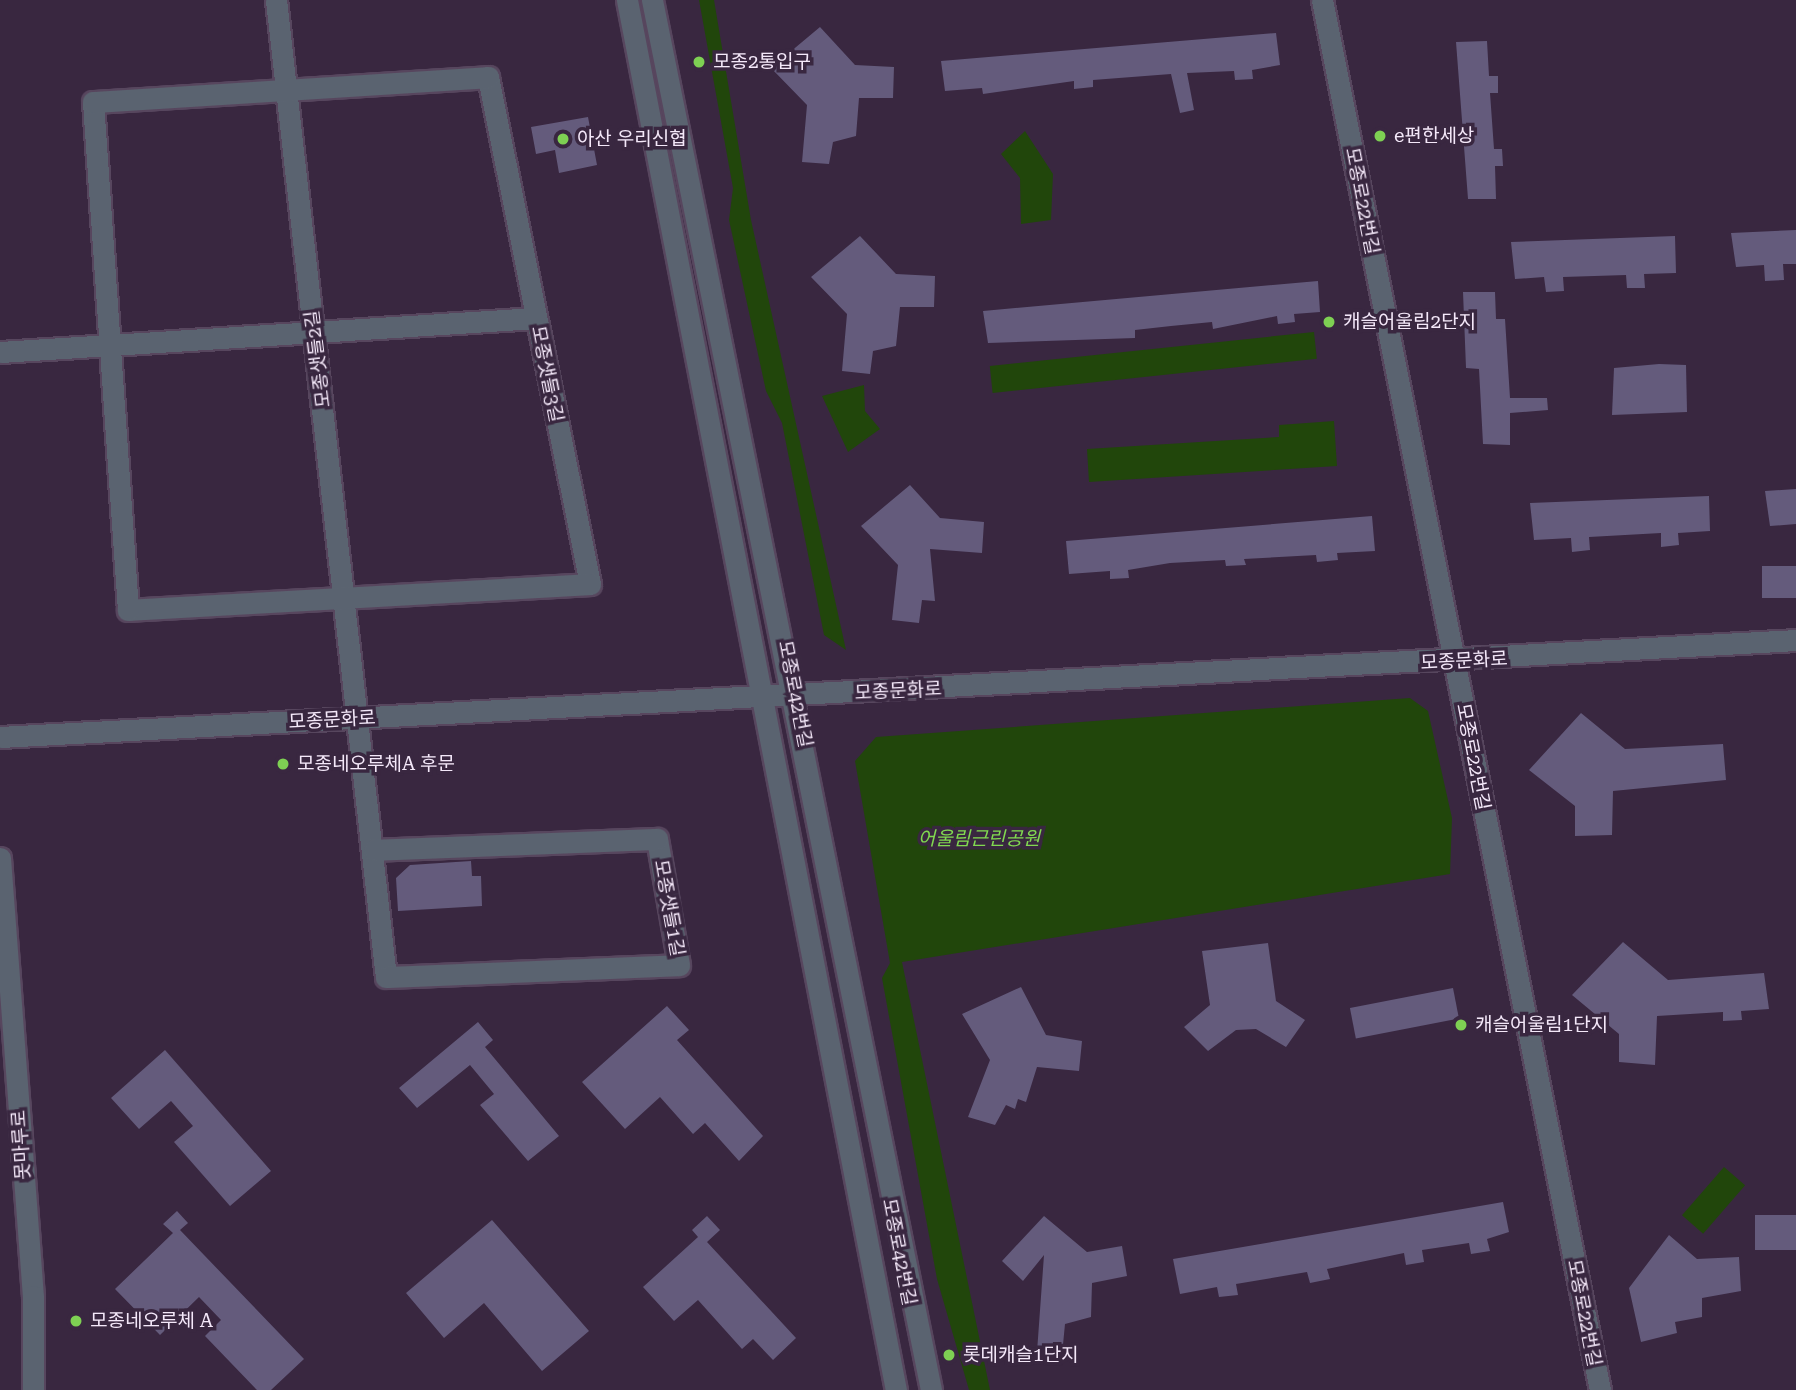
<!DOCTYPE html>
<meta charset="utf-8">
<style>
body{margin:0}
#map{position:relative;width:1796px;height:1390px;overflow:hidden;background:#392740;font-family:"Roboto Serif","Noto Sans KR",serif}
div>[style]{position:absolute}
.green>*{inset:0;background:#21460b;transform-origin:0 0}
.building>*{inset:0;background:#645b7c;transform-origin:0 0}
.roads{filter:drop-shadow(2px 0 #57465e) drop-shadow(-2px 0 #57465e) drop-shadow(0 2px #57465e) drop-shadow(0 -2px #57465e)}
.street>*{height:21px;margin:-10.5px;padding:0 10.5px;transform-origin:10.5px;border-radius:10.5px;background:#5a6370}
.dots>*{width:19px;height:19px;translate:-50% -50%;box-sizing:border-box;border:4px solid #392740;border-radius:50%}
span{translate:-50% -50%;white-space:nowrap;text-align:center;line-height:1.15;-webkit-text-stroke:7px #392740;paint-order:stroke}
.poi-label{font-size:19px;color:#f4e8f9}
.left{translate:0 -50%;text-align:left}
.street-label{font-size:19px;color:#f4e8f9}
.park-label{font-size:19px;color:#81d950;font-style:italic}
</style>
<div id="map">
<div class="green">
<i style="clip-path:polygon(699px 0,714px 0,751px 220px,846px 650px,824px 635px,782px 423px,766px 391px,729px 220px,733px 188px)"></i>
<i style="clip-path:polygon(1025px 131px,1053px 174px,1051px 220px,1021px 224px,1020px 178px,1001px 154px)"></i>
<i style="left:1314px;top:332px;width:27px;height:326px;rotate:84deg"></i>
<i style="clip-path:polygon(864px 385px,865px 411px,880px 429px,848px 452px,822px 396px)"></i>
<i style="clip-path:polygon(1334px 421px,1337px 466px,1089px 482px,1087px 449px,1279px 437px,1279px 425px)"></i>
<i style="clip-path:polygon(1410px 698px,1428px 711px,1452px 818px,1450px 874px,902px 962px,990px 1390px,969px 1390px,937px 1279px,882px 978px,890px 963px,855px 761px,876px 737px)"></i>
<i style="left:1724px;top:1167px;width:28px;height:64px;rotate:41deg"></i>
</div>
<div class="building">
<i style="clip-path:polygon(820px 27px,855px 65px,894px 67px,893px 98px,859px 98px,856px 136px,833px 142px,829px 164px,802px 162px,807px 105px,771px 68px)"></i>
<i style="clip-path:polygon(1276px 33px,1280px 65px,1252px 70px,1253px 79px,1235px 80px,1234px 71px,1187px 73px,1194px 110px,1180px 113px,1171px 74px,1093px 80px,1093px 87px,1074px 89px,1074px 81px,983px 94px,982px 88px,945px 91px,941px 61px)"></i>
<i style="clip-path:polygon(1487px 41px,1489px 76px,1498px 76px,1498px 93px,1490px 93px,1494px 149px,1502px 149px,1503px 166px,1495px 166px,1496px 199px,1468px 199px,1456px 42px)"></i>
<i style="clip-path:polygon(588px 117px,597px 165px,559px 173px,555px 150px,536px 154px,531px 127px)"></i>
<i style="clip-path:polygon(1796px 230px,1796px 264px,1783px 264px,1784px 280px,1765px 281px,1764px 265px,1736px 267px,1731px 233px)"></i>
<i style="clip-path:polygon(860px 236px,896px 274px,935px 276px,934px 307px,900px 307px,896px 346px,873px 351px,870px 374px,842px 371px,847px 314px,811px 277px)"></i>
<i style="clip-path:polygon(1675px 236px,1676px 273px,1644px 274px,1645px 288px,1627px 288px,1626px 275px,1563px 277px,1564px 291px,1546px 292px,1544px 277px,1515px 279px,1511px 242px)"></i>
<i style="clip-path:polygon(1318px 281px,1320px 312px,1294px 314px,1295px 322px,1278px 324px,1277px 316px,1213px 329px,1212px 322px,1171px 326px,1135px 330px,1135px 338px,988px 343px,983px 311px)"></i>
<i style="clip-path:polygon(1463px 292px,1495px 292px,1496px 319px,1505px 319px,1510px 398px,1547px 398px,1548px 410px,1510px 413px,1510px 445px,1483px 444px,1479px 369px,1466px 368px)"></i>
<i style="clip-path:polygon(1659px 364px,1686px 365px,1687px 412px,1612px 415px,1614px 368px)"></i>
<i style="clip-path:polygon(910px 485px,940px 518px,984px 522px,982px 553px,930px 549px,935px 601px,922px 600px,919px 623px,892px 620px,898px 565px,861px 526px)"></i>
<i style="clip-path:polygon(1796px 489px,1796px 524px,1770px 526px,1765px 491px)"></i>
<i style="clip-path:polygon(1709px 496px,1710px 531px,1678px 533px,1679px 545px,1661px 547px,1661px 533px,1589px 537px,1590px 550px,1572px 552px,1571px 538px,1534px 540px,1530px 503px)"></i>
<i style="clip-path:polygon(1372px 516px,1375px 551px,1337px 553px,1338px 560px,1317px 562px,1316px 555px,1244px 559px,1246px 565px,1226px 566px,1225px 560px,1170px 563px,1128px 570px,1129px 578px,1110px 579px,1110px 571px,1069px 574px,1066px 541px)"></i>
<i style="left:1796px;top:566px;width:32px;height:34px;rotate:90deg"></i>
<i style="clip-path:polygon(1581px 713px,1625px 749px,1723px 744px,1726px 780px,1613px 791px,1612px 835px,1575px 836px,1575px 806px,1529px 770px)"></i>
<i style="clip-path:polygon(471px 861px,472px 876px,481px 876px,482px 906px,398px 911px,396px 878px,410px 865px)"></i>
<i style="clip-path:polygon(1623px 942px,1668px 980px,1764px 973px,1769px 1009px,1741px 1011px,1742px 1020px,1723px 1021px,1723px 1012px,1657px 1016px,1655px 1065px,1619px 1062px,1619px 1034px,1572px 995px)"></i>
<i style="clip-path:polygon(1268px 943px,1276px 1001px,1305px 1020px,1286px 1047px,1256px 1029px,1236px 1030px,1208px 1051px,1184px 1027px,1210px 1005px,1202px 951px)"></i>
<i style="clip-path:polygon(1021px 987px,1046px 1035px,1082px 1041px,1079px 1071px,1037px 1067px,1026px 1102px,1018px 1099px,1015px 1109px,1006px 1105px,995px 1125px,968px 1117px,990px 1060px,962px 1014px)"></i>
<i style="left:1453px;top:988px;width:31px;height:105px;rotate:79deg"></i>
<i style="clip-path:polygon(667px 1006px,689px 1030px,677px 1040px,763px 1136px,739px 1161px,705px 1123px,693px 1134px,660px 1097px,625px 1129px,582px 1082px)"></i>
<i style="clip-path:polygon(478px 1022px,493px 1040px,485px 1047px,559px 1136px,528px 1161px,480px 1105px,494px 1094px,470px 1065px,417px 1108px,399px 1088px)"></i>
<i style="clip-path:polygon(165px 1050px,271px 1171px,230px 1206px,174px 1142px,193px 1126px,171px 1101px,139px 1129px,111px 1098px)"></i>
<i style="clip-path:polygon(1503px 1202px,1509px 1232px,1487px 1239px,1490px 1251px,1471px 1254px,1469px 1243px,1422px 1250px,1424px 1262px,1406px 1265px,1404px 1253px,1327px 1269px,1330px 1279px,1310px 1283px,1307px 1272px,1236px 1284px,1238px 1295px,1219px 1297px,1217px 1287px,1180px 1294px,1173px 1259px)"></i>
<i style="clip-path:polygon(177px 1211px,188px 1223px,180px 1230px,304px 1359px,271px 1390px,257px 1390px,205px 1336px,221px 1320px,199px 1297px,160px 1335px,115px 1289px,173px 1233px,163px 1224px)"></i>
<i style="left:1796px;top:1215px;width:35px;height:41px;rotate:90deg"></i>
<i style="clip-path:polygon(707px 1216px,720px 1230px,707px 1242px,796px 1338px,773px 1360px,753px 1339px,742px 1349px,698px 1300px,674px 1321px,643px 1287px,698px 1237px,692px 1230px)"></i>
<i style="clip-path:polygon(1044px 1216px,1087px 1252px,1122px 1246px,1127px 1276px,1092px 1283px,1091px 1317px,1065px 1324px,1062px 1355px,1037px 1352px,1044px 1255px,1023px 1281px,1002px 1261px)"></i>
<i style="clip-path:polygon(492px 1220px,589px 1331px,542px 1371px,484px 1303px,444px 1338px,406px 1293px)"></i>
<i style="clip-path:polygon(1669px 1235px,1697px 1259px,1739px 1257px,1741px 1291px,1702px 1298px,1702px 1317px,1675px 1322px,1677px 1333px,1641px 1342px,1629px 1288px)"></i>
</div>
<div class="roads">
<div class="street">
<i style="left:276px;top:0;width:983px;rotate:83.58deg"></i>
<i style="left:386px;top:977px;width:293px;rotate:-2.3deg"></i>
<i style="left:679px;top:965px;width:128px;rotate:-99.9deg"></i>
<i style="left:657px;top:839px;width:283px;rotate:177.8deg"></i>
<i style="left:627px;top:0;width:1416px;rotate:79.05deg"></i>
<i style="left:652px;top:0;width:1418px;rotate:78.65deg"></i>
<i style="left:1322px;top:0;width:1418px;rotate:78.69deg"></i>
<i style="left:488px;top:77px;width:517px;rotate:78.62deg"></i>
<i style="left:590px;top:584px;width:463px;rotate:176.8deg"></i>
<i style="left:128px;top:610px;width:509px;rotate:-93.94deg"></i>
<i style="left:93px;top:102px;width:396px;rotate:-3.6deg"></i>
<i style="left:0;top:352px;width:537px;rotate:-3.63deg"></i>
<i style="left:0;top:737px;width:1799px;rotate:-3.09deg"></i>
<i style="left:0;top:858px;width:439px;rotate:85.7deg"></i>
<i style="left:33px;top:1296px;width:94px;rotate:90deg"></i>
</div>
</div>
<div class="dots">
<i style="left:699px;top:62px;background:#7ed053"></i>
<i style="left:1380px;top:136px;background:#7ed053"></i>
<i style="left:563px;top:139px;background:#7ed053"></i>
<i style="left:1329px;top:322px;background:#7ed053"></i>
<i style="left:283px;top:764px;background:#7ed053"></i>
<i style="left:1461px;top:1025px;background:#7ed053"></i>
<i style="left:76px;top:1321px;background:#7ed053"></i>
<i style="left:949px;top:1355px;background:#7ed053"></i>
</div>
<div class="poi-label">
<span class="left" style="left:713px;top:62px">모종2통입구</span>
<span class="left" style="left:1394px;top:136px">e편한세상</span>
<span class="left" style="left:577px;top:139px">아산 우리신협</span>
<span class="left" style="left:1343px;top:322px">캐슬어울림2단지</span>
<span class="left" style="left:297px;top:764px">모종네오루체A 후문</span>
<span class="left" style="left:1475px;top:1025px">캐슬어울림1단지</span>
<span class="left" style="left:90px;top:1321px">모종네오루체 A</span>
<span class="left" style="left:963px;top:1355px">롯데캐슬1단지</span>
</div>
<div class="street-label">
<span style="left:1362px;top:201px;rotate:79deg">모종로22번길</span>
<span style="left:318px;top:359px;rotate:-97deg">모종샛들2길</span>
<span style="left:547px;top:374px;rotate:79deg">모종샛들3길</span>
<span style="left:1464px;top:661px;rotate:-3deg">모종문화로</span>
<span style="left:898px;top:691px;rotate:-3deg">모종문화로</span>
<span style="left:795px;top:694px;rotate:79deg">모종로42번길</span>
<span style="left:332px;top:720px;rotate:-3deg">모종문화로</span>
<span style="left:1473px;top:757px;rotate:79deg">모종로22번길</span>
<span style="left:669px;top:908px;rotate:80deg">모종샛들1길</span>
<span style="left:21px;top:1145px;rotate:-94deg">못마루로</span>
<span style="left:899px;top:1252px;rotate:79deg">모종로42번길</span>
<span style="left:1584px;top:1313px;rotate:79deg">모종로22번길</span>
</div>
<div class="park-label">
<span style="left:979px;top:839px">어울림근린공원</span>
</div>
</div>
